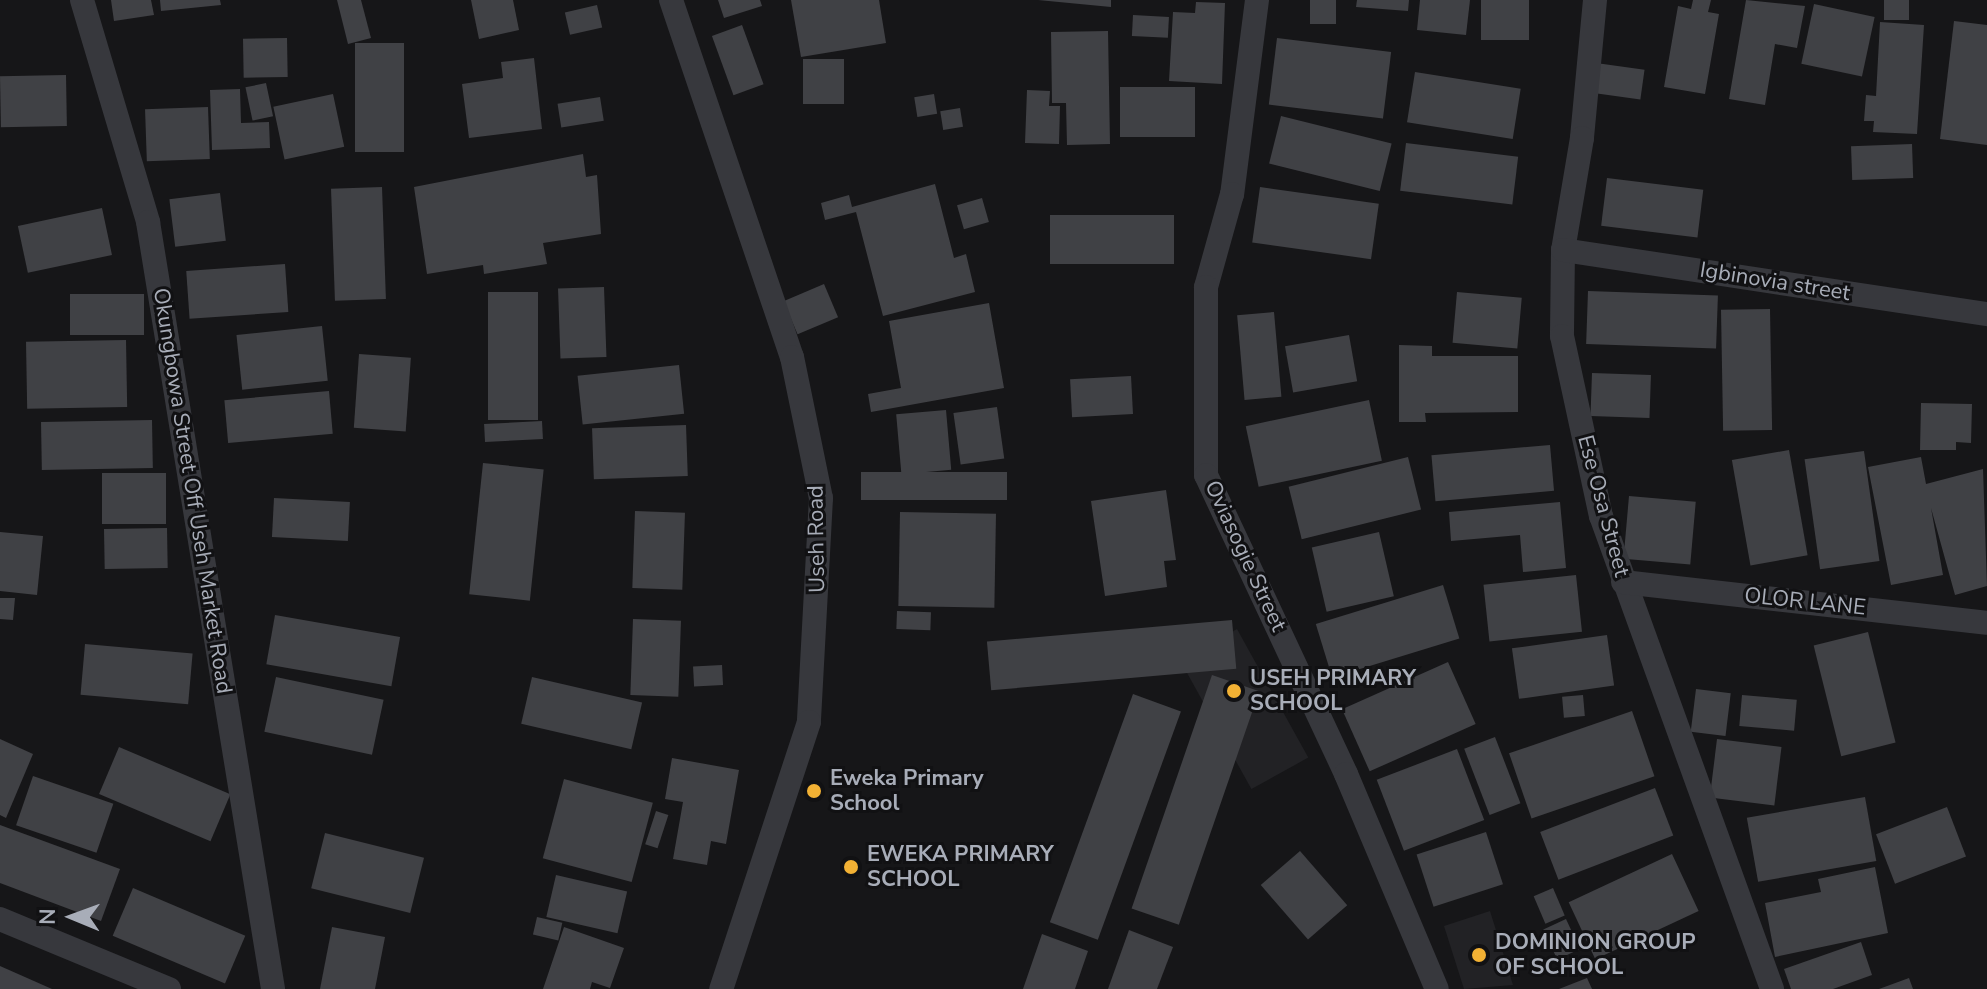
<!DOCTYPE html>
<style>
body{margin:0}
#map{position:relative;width:1987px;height:989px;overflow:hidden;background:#161618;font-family:"Nunito Sans",sans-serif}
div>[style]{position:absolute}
.built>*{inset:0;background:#222225;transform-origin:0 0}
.building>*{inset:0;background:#404145;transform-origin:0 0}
.street>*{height:24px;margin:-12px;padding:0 12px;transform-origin:12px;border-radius:12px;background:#37383d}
.dots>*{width:22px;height:22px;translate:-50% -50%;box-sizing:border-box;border:4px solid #111113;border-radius:50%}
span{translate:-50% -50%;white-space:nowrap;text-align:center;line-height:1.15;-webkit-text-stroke:6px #111113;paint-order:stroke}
.street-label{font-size:22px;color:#a8adb8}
.poi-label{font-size:22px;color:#a8adb8;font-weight:700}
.left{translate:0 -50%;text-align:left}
.north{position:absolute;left:32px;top:877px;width:80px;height:80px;-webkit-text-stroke:6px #111113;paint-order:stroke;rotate:271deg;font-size:22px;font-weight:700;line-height:32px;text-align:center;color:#a8adb8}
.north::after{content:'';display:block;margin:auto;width:28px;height:36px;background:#a8adb8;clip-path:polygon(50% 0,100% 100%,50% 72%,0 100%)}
</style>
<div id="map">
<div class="built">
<i style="left:1237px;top:629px;width:147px;height:65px;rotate:61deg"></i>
<i style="clip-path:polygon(1490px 911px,1513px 985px,1464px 989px,1444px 926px)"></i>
</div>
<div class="building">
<i style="clip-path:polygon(111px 0,151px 0,154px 15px,114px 21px)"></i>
<i style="clip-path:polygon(160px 0,220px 0,221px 5px,161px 11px)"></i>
<i style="clip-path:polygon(337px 0,361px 0,371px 38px,348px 44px)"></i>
<i style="clip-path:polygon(471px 0,513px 0,519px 30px,479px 39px)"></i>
<i style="clip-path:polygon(718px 0,760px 0,762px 6px,724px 18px)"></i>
<i style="clip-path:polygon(791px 0,879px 0,886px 43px,801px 57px)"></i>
<i style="clip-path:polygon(1038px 0,1111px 0,1111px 7px)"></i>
<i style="left:1310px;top:0;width:26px;height:24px"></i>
<i style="clip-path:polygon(1357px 0,1409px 0,1408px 11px,1356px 7px)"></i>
<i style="clip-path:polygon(1420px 0,1470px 0,1466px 35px,1417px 30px)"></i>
<i style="left:1481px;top:0;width:48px;height:40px"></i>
<i style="clip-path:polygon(1693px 0,1711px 0,1708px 12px,1719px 14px,1705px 94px,1664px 87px,1678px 6px,1691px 9px)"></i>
<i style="clip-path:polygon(1746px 0,1805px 6px,1797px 48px,1775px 44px,1765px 105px,1729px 99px)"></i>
<i style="left:1884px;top:0;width:25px;height:20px"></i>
<i style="clip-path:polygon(1196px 2px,1225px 3px,1222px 84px,1169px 81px,1173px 12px,1195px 13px)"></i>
<i style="left:1814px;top:4px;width:62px;height:61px;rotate:12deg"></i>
<i style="left:597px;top:5px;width:23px;height:33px;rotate:77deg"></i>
<i style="left:1133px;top:15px;width:36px;height:21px;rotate:3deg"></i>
<i style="clip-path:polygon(1954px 21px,1987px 25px,1987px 145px,1940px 139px)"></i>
<i style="clip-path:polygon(1880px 22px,1924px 25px,1917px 134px,1873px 132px,1874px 121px,1864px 121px,1866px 95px,1876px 96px)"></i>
<i style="left:742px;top:25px;width:63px;height:32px;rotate:70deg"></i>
<i style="clip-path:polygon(1108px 31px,1110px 144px,1067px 145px,1066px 103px,1052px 103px,1051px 32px)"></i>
<i style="left:287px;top:38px;width:39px;height:44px;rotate:89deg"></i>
<i style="left:1277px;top:38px;width:115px;height:67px;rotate:7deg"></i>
<i style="left:355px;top:43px;width:49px;height:109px"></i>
<i style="clip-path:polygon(534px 58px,542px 129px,469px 138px,462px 84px,503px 78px,501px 62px)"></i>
<i style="left:803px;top:59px;width:41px;height:45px"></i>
<i style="left:1596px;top:63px;width:49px;height:30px;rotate:8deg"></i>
<i style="left:1415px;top:72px;width:107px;height:51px;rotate:9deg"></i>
<i style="left:66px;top:75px;width:51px;height:66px;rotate:89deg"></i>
<i style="left:266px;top:83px;width:34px;height:21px;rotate:78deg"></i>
<i style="left:1120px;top:87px;width:75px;height:50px"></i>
<i style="clip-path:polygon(240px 89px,241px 123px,269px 122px,270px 148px,212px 150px,210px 90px)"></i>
<i style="clip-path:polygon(1027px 90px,1050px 91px,1049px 106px,1060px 106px,1059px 144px,1025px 143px)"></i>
<i style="left:333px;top:94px;width:54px;height:61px;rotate:78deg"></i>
<i style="left:934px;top:94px;width:20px;height:20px;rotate:81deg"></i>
<i style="left:600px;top:97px;width:24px;height:43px;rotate:81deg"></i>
<i style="left:208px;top:107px;width:52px;height:63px;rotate:88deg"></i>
<i style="left:960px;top:108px;width:19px;height:20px;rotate:81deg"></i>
<i style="left:1281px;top:116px;width:114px;height:49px;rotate:14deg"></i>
<i style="left:1406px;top:143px;width:113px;height:48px;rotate:7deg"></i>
<i style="left:1912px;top:144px;width:34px;height:61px;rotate:88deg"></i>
<i style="clip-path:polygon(583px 154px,586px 177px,597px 175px,601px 234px,543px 243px,547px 264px,484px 274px,483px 265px,427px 274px,414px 187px)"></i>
<i style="left:1607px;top:178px;width:97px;height:48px;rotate:7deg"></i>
<i style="clip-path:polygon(935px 184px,954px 258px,966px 254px,975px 292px,883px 316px,856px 212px,825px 220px,821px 203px,849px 195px,852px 207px)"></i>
<i style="left:382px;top:187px;width:112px;height:51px;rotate:88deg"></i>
<i style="left:1260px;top:187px;width:120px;height:56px;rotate:8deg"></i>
<i style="left:220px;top:193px;width:48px;height:51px;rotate:83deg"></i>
<i style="left:982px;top:198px;width:25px;height:26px;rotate:74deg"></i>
<i style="left:102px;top:208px;width:48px;height:86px;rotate:78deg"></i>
<i style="left:1174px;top:215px;width:49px;height:124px;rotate:90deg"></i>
<i style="left:285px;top:264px;width:48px;height:99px;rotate:86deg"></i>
<i style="left:824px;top:284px;width:36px;height:44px;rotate:67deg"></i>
<i style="left:604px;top:287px;width:70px;height:46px;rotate:88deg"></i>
<i style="left:1588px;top:291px;width:130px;height:53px;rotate:2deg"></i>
<i style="left:538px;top:292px;width:128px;height:50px;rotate:90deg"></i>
<i style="left:1457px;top:292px;width:65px;height:51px;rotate:5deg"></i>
<i style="left:144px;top:294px;width:41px;height:74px;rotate:90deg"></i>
<i style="clip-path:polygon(989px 303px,1004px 388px,871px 412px,868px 394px,901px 388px,889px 321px)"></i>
<i style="left:1770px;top:309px;width:121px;height:49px;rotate:89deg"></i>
<i style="left:1274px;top:312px;width:85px;height:37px;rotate:85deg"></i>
<i style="left:322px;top:326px;width:55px;height:86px;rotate:84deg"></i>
<i style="left:1349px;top:335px;width:47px;height:65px;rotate:80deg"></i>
<i style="left:126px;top:340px;width:67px;height:100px;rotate:89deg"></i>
<i style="clip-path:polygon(1399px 345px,1432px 346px,1432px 356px,1518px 356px,1518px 412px,1425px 413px,1426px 422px,1399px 422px)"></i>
<i style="left:359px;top:354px;width:52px;height:74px;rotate:4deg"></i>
<i style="left:679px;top:365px;width:49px;height:102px;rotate:84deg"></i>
<i style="left:1592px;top:373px;width:59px;height:43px;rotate:2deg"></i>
<i style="left:1131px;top:376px;width:38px;height:61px;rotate:87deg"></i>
<i style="left:329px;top:391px;width:43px;height:105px;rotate:85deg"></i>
<i style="left:1369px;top:400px;width:62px;height:126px;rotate:78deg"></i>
<i style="clip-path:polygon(1921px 403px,1972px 404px,1971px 443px,1956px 442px,1956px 450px,1920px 450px)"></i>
<i style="left:997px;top:407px;width:52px;height:44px;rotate:82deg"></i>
<i style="left:946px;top:410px;width:60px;height:50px;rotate:85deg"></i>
<i style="left:152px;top:420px;width:48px;height:111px;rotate:89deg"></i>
<i style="left:542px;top:421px;width:18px;height:58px;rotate:87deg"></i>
<i style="left:686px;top:425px;width:51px;height:94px;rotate:88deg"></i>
<i style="left:1550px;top:445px;width:46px;height:119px;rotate:85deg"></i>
<i style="left:1789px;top:450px;width:107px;height:58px;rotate:80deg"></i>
<i style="left:1864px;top:451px;width:111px;height:60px;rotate:82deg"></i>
<i style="left:1408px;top:457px;width:54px;height:123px;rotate:76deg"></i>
<i style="clip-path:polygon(1921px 457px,1926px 484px,1983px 469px,1987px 586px,1955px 595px,1931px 508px,1943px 575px,1891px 585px,1868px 467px)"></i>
<i style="left:483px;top:463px;width:61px;height:132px;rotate:6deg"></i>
<i style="left:1007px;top:472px;width:28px;height:146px;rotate:90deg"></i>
<i style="left:102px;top:473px;width:64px;height:51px"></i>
<i style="clip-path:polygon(1166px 490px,1176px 560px,1164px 561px,1167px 587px,1105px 596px,1091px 501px)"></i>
<i style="left:1629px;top:496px;width:67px;height:63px;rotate:5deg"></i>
<i style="left:274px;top:498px;width:76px;height:39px;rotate:3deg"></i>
<i style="clip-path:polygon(1560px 502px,1566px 568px,1523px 572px,1520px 535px,1451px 541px,1449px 512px)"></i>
<i style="left:635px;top:511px;width:50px;height:77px;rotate:2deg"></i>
<i style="left:900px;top:512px;width:96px;height:94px;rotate:1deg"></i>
<i style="left:167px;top:528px;width:40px;height:63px;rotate:89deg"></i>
<i style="clip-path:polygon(0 532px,43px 536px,37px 595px,0 591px)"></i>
<i style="left:1379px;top:532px;width:66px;height:69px;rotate:77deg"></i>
<i style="left:1576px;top:575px;width:57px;height:93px;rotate:84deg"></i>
<i style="left:1443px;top:585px;width:56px;height:133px;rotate:73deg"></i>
<i style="clip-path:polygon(0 598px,15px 598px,13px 620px,0 619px)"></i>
<i style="left:897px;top:611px;width:34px;height:18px;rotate:2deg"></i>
<i style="left:275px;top:615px;width:127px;height:50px;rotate:10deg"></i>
<i style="left:633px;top:619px;width:48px;height:76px;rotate:2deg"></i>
<i style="left:1232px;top:620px;width:49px;height:246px;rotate:85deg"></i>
<i style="left:1868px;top:632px;width:114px;height:56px;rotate:76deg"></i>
<i style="left:1607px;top:635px;width:51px;height:96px;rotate:82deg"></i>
<i style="left:85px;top:644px;width:108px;height:51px;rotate:5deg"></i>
<i style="left:1448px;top:662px;width:68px;height:116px;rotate:66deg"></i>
<i style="left:722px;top:665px;width:20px;height:29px;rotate:87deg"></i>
<i style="left:1212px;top:675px;width:50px;height:247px;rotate:19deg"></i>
<i style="left:276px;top:677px;width:110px;height:56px;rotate:12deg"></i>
<i style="left:532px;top:677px;width:113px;height:48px;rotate:13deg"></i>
<i style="left:1696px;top:689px;width:35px;height:43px;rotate:7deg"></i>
<i style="left:1133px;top:694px;width:51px;height:243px;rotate:20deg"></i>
<i style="left:1583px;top:695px;width:21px;height:21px;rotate:85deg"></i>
<i style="left:1742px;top:695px;width:55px;height:31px;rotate:5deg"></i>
<i style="left:1632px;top:711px;width:69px;height:130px;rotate:71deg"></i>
<i style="left:1495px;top:737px;width:71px;height:33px;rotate:69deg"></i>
<i style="clip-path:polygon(0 739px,33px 754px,6px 818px,0 815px)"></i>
<i style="left:1717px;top:739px;width:65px;height:59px;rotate:7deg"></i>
<i style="left:119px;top:747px;width:121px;height:51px;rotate:23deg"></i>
<i style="left:1457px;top:749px;width:76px;height:86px;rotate:69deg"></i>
<i style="clip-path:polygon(672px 758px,739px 770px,726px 844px,711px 841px,707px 865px,673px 859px,683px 802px,665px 799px)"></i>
<i style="left:33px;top:776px;width:85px;height:52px;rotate:19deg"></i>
<i style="left:564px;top:779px;width:92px;height:82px;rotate:15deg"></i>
<i style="left:1655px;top:788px;width:51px;height:123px;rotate:69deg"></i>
<i style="left:1865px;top:797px;width:65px;height:120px;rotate:80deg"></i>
<i style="left:1947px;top:807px;width:53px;height:76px;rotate:69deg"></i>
<i style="left:656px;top:811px;width:13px;height:35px;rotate:18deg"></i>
<i style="clip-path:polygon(0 825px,120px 869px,101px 921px,0 883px)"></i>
<i style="left:1486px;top:832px;width:55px;height:73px;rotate:72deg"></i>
<i style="left:325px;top:833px;width:102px;height:57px;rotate:14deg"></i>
<i style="left:1300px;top:851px;width:72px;height:52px;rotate:49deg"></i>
<i style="left:1672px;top:854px;width:63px;height:114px;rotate:65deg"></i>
<i style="clip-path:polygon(1875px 867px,1888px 933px,1775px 957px,1765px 903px,1821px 892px,1818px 879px)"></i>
<i style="left:556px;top:875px;width:73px;height:43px;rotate:13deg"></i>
<i style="left:133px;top:888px;width:122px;height:52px;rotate:23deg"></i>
<i style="left:1553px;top:888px;width:30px;height:21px;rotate:67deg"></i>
<i style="left:537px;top:917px;width:26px;height:18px;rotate:13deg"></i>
<i style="left:1566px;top:919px;width:33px;height:25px;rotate:65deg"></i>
<i style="clip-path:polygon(332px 927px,385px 937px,375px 989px,320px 989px)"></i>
<i style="clip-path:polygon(564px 927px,624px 948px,610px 988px,592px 982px,590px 989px,543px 989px)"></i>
<i style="clip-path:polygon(1129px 930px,1173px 947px,1157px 989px,1108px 989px)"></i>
<i style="clip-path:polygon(1042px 934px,1088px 951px,1075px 989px,1023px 989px)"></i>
<i style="clip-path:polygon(1861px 942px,1872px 975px,1833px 989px,1791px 989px,1784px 969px)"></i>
<i style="clip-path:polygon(0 966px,52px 989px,0 989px)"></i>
<i style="clip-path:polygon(1587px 978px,1592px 989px,1559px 989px)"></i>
<i style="clip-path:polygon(1909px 978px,1913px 989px,1879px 989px)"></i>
</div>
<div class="street">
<i style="left:82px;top:0;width:232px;rotate:73.4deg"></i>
<i style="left:148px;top:222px;width:777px;rotate:80.74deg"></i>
<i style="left:671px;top:0;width:377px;rotate:71.3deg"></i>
<i style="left:792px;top:357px;width:144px;rotate:78.4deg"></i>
<i style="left:821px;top:498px;width:224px;rotate:93.1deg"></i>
<i style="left:809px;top:722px;width:281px;rotate:108.2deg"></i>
<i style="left:1257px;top:0;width:196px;rotate:97.3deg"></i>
<i style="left:1232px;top:194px;width:97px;rotate:105.6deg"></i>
<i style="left:1206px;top:287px;width:188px;rotate:90deg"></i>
<i style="left:1206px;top:475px;width:330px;rotate:64.9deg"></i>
<i style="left:1346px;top:774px;width:233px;rotate:67.1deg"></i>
<i style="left:1595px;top:0;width:139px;rotate:95.4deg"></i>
<i style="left:1582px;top:138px;width:114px;rotate:99.6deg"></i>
<i style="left:1563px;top:250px;width:86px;rotate:90.7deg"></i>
<i style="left:1562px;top:336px;width:184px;rotate:77.8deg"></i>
<i style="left:1601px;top:516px;width:503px;rotate:70.12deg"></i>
<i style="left:1563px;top:250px;width:429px;rotate:8.6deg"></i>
<i style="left:1623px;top:582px;width:366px;rotate:6.4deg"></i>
<i style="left:0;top:919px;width:183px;rotate:22.5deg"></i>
</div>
<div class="dots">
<i style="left:1234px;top:691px;background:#f2b134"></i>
<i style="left:814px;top:791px;background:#f2b134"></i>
<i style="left:851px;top:867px;background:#f2b134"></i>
<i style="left:1479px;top:955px;background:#f2b134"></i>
</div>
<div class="street-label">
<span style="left:1775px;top:282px;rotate:9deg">Igbinovia street</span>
<span style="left:192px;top:491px;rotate:81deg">Okungbowa Street Off Useh Market Road</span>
<span style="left:1603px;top:506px;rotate:75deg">Ese Osa Street</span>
<span style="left:817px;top:539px;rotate:-91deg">Useh Road</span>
<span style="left:1245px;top:556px;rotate:65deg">Oviasogie Street</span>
<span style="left:1805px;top:602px;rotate:6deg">OLOR LANE</span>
</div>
<div class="poi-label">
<span class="left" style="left:1250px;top:691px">USEH PRIMARY<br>SCHOOL</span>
<span class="left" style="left:830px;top:791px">Eweka Primary<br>School</span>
<span class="left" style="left:867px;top:867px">EWEKA PRIMARY<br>SCHOOL</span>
<span class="left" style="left:1495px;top:955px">DOMINION GROUP<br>OF SCHOOL</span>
</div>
<div class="north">N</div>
</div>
